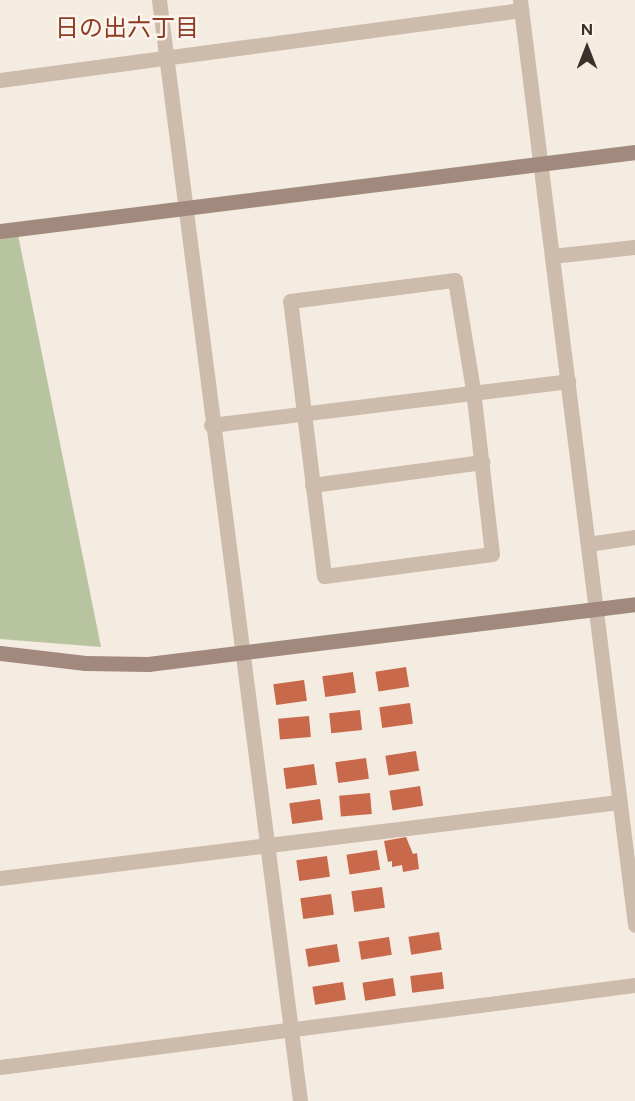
<!DOCTYPE html>
<meta charset="utf-8">
<style>
body{margin:0}
#map{position:relative;width:635px;height:1101px;overflow:hidden;background:#f4ebe1;font-family:Figtree,"Noto Sans JP",sans-serif}
div>[style]{position:absolute}
.green>*{inset:0;background:#b8c4a0}
.building>*{inset:0;background:#c8694b;transform-origin:0 0}
.street>*{height:15px;margin:-7.5px;padding:0 7.5px;transform-origin:7.5px;border-radius:7.5px;background:#cdbbac}
.secondary>*{height:15px;margin:-7.5px;padding:0 7.5px;transform-origin:7.5px;border-radius:7.5px;background:#a18a7d}
span{translate:-50% -50%;white-space:nowrap;text-align:center;line-height:1.15;-webkit-text-stroke:5px #fbf5ee;paint-order:stroke}
.neighbourhood-label{font-size:24px;color:#8c3b22}
.north{position:absolute;left:557px;top:18px;width:60px;height:60px;-webkit-text-stroke:4px #fbf5ee;paint-order:stroke;rotate:0deg;font-size:16px;font-weight:700;line-height:24px;text-align:center;color:#3b302b}
.north::after{content:'';display:block;margin:auto;width:21px;height:27px;background:#3b302b;clip-path:polygon(50% 0,100% 100%,50% 72%,0 100%)}
</style>
<div id="map">
<div class="green">
<i style="clip-path:polygon(17px 230px,101px 647px,0 639px,0 232px)"></i>
</div>
<div class="building">
<i style="left:406px;top:667px;width:20px;height:31px;rotate:81deg"></i>
<i style="left:353px;top:672px;width:21px;height:31px;rotate:82deg"></i>
<i style="left:304px;top:680px;width:21px;height:31px;rotate:82deg"></i>
<i style="left:410px;top:703px;width:21px;height:31px;rotate:82deg"></i>
<i style="left:360px;top:710px;width:20px;height:31px;rotate:84deg"></i>
<i style="left:309px;top:716px;width:21px;height:31px;rotate:85deg"></i>
<i style="left:416px;top:751px;width:20px;height:31px;rotate:81deg"></i>
<i style="left:366px;top:758px;width:21px;height:31px;rotate:82deg"></i>
<i style="left:314px;top:764px;width:21px;height:31px;rotate:82deg"></i>
<i style="left:420px;top:786px;width:20px;height:31px;rotate:81deg"></i>
<i style="left:370px;top:793px;width:21px;height:31px;rotate:85deg"></i>
<i style="left:320px;top:799px;width:21px;height:31px;rotate:82deg"></i>
<i style="clip-path:polygon(406px 837px,413px 854px,417px 853px,419px 869px,403px 872px,402px 865px,392px 867px,392px 861px,388px 862px,384px 841px)"></i>
<i style="left:377px;top:850px;width:20px;height:31px;rotate:81deg"></i>
<i style="left:327px;top:856px;width:21px;height:31px;rotate:82deg"></i>
<i style="left:382px;top:887px;width:21px;height:31px;rotate:82deg"></i>
<i style="left:331px;top:894px;width:21px;height:31px;rotate:82deg"></i>
<i style="left:439px;top:932px;width:18px;height:31px;rotate:81deg"></i>
<i style="left:389px;top:937px;width:18px;height:31px;rotate:81deg"></i>
<i style="left:337px;top:944px;width:18px;height:32px;rotate:81deg"></i>
<i style="left:442px;top:972px;width:17px;height:32px;rotate:83deg"></i>
<i style="left:393px;top:978px;width:18px;height:31px;rotate:81deg"></i>
<i style="left:343px;top:982px;width:18px;height:31px;rotate:81deg"></i>
</div>
<div class="street">
<i style="left:159px;top:0;width:1110px;rotate:82.7deg"></i>
<i style="left:520px;top:0;width:932px;rotate:82.91deg"></i>
<i style="left:0;top:80px;width:526px;rotate:-7.65deg"></i>
<i style="left:552px;top:256px;width:83px;rotate:-6.2deg"></i>
<i style="left:455px;top:280px;width:111px;rotate:80.7deg"></i>
<i style="left:473px;top:390px;width:165px;rotate:83.4deg"></i>
<i style="left:492px;top:554px;width:169px;rotate:172.5deg"></i>
<i style="left:324px;top:576px;width:277px;rotate:-97deg"></i>
<i style="left:290px;top:301px;width:166px;rotate:-7.3deg"></i>
<i style="left:211px;top:425px;width:360px;rotate:-7deg"></i>
<i style="left:312px;top:485px;width:172px;rotate:-7.7deg"></i>
<i style="left:588px;top:544px;width:48px;rotate:-8.5deg"></i>
<i style="left:0;top:878px;width:623px;rotate:-7.01deg"></i>
<i style="left:0;top:1067px;width:640px;rotate:-7.36deg"></i>
</div>
<div class="secondary">
<i style="left:0;top:231px;width:640px;rotate:-7.09deg"></i>
<i style="left:0;top:653px;width:86px;rotate:6.7deg"></i>
<i style="left:85px;top:663px;width:63px;rotate:0.9deg"></i>
<i style="left:148px;top:664px;width:491px;rotate:-7deg"></i>
</div>
<div class="neighbourhood-label">
<span style="left:127px;top:28px">日の出六丁目</span>
</div>
<div class="north">N</div>
</div>
